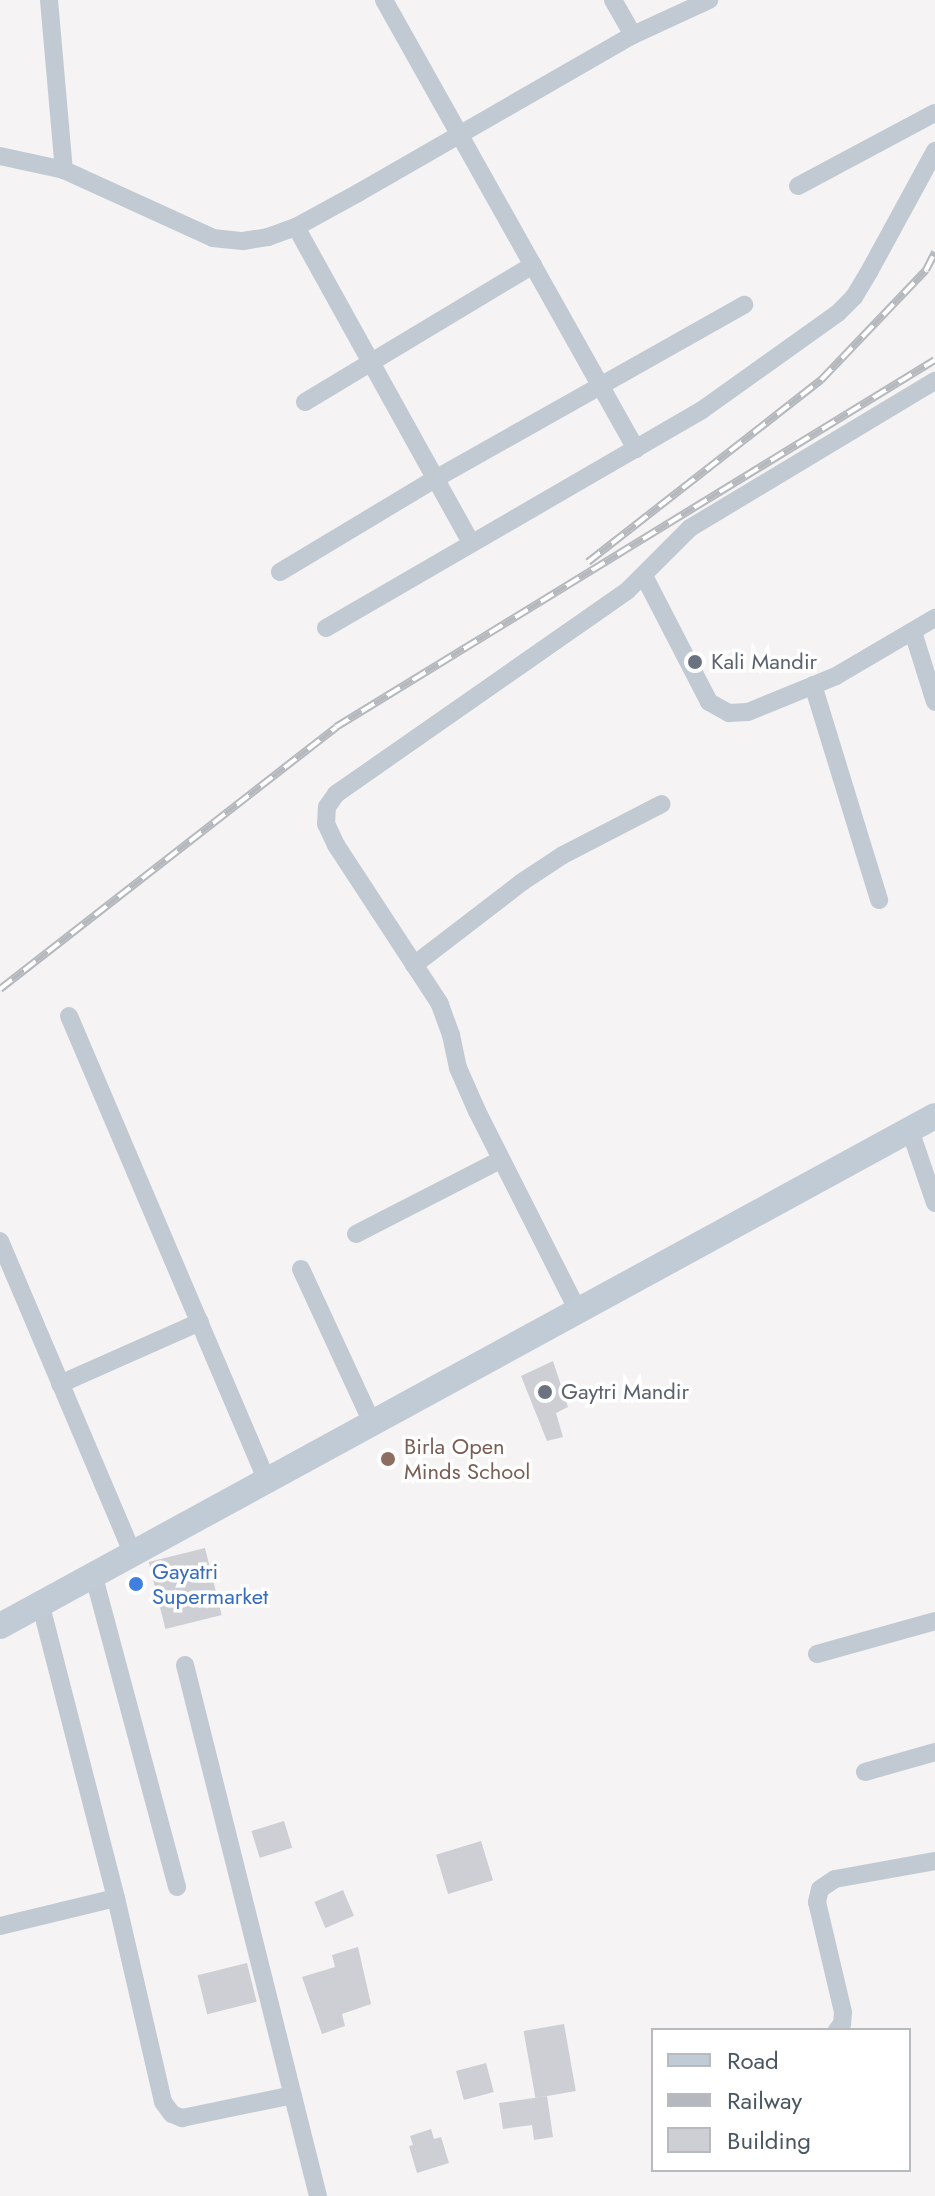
<!DOCTYPE html>
<style>
body{margin:0}
#map{position:relative;width:935px;height:2196px;overflow:hidden;background:#f5f3f3;font-family:Jost,sans-serif}
div>[style]{position:absolute}
.building>*{inset:0;background:#cdcfd5;transform-origin:0 0}
.minor>*{height:18px;margin:-9px;padding:0 9px;transform-origin:9px;border-radius:9px;background:#c1cad2}
.secondary>*{height:26px;margin:-13px;padding:0 13px;transform-origin:13px;border-radius:13px;background:#c1cbd6}
.rail>*{height:8px;margin-top:-4px;transform-origin:0;background:repeating-linear-gradient(90deg,#fff 0 15px,#b5b8bd 0 30px);box-sizing:border-box;border-block:2px solid #b5b8bd}
.dots>*{width:22px;height:22px;translate:-50% -50%;box-sizing:border-box;border:4px solid #fff;border-radius:50%}
span{translate:-50% -50%;white-space:nowrap;text-align:center;line-height:1.15;-webkit-text-stroke:7px #fff;paint-order:stroke}
.worship-label{font-size:22px;color:#5b616d}
.left{translate:0 -50%;text-align:left}
.education-label{font-size:22px;color:#785e54}
.shop-label{font-size:22px;color:#366cbe}
.legend{position:absolute;left:651px;top:2028px;width:260px;height:144px;box-sizing:border-box;background:#fff;border:2px solid #b7bbc0;margin:0;padding:10px 14px;list-style:none;font-size:24px;color:#4a5661}
.legend li{display:flex;align-items:center;gap:16px;height:40px}
.legend b{width:40px;border:2px solid #b7bbc0}
</style>
<div id="map">
<div class="building">
<i style="clip-path:polygon(553px 1361px,568px 1407px,556px 1413px,563px 1437px,547px 1441px,521px 1376px)"></i>
<i style="left:205px;top:1548px;width:69px;height:58px;rotate:76deg"></i>
<i style="left:284px;top:1821px;width:28px;height:34px;rotate:73deg"></i>
<i style="left:481px;top:1841px;width:41px;height:47px;rotate:73deg"></i>
<i style="left:343px;top:1890px;width:28px;height:31px;rotate:67deg"></i>
<i style="clip-path:polygon(358px 1947px,371px 2004px,342px 2014px,345px 2026px,322px 2034px,302px 1977px,335px 1967px,332px 1955px)"></i>
<i style="left:247px;top:1963px;width:40px;height:51px;rotate:76deg"></i>
<i style="left:564px;top:2024px;width:68px;height:41px;rotate:80deg"></i>
<i style="left:486px;top:2063px;width:30px;height:31px;rotate:75deg"></i>
<i style="clip-path:polygon(547px 2096px,553px 2137px,534px 2140px,532px 2125px,503px 2129px,499px 2103px)"></i>
<i style="clip-path:polygon(431px 2129px,434px 2139px,441px 2137px,449px 2163px,417px 2173px,409px 2146px,413px 2145px,410px 2136px)"></i>
</div>
<div class="minor">
<i style="left:49px;top:0;width:171px;rotate:85deg"></i>
<i style="left:384px;top:0;width:515px;rotate:60.7deg"></i>
<i style="left:613px;top:0;width:40px;rotate:60.3deg"></i>
<i style="left:0;top:156px;width:66px;rotate:12.3deg"></i>
<i style="left:64px;top:170px;width:164px;rotate:24.5deg"></i>
<i style="left:213px;top:238px;width:30px;rotate:6deg"></i>
<i style="left:243px;top:241px;width:25px;rotate:-9deg"></i>
<i style="left:268px;top:237px;width:30px;rotate:-20deg"></i>
<i style="left:296px;top:227px;width:71px;rotate:-28.7deg"></i>
<i style="left:358px;top:193px;width:317px;rotate:-29.9deg"></i>
<i style="left:633px;top:35px;width:84px;rotate:-24.7deg"></i>
<i style="left:798px;top:186px;width:155px;rotate:-28.1deg"></i>
<i style="left:296px;top:227px;width:361px;rotate:61deg"></i>
<i style="left:305px;top:402px;width:266px;rotate:-31deg"></i>
<i style="left:280px;top:572px;width:181px;rotate:-31deg"></i>
<i style="left:435px;top:479px;width:355px;rotate:-29.4deg"></i>
<i style="left:644px;top:576px;width:142px;rotate:62.7deg"></i>
<i style="left:709px;top:702px;width:23px;rotate:29deg"></i>
<i style="left:729px;top:713px;width:19px;rotate:-3deg"></i>
<i style="left:748px;top:712px;width:95px;rotate:-22.2deg"></i>
<i style="left:836px;top:676px;width:115px;rotate:-30.4deg"></i>
<i style="left:326px;top:628px;width:435px;rotate:-30.1deg"></i>
<i style="left:702px;top:410px;width:167px;rotate:-35.5deg"></i>
<i style="left:838px;top:313px;width:23px;rotate:-45deg"></i>
<i style="left:854px;top:297px;width:29px;rotate:-59deg"></i>
<i style="left:869px;top:272px;width:138px;rotate:-61.4deg"></i>
<i style="left:913px;top:632px;width:73px;rotate:72.6deg"></i>
<i style="left:813px;top:685px;width:225px;rotate:72.9deg"></i>
<i style="left:414px;top:965px;width:136px;rotate:-37.5deg"></i>
<i style="left:522px;top:882px;width:49px;rotate:-33.4deg"></i>
<i style="left:563px;top:855px;width:111px;rotate:-27.3deg"></i>
<i style="left:69px;top:1016px;width:505px;rotate:66.94deg"></i>
<i style="left:910px;top:1130px;width:77px;rotate:71.1deg"></i>
<i style="left:356px;top:1234px;width:162px;rotate:-27.2deg"></i>
<i style="left:0;top:1241px;width:341px;rotate:67deg"></i>
<i style="left:301px;top:1269px;width:170px;rotate:65.2deg"></i>
<i style="left:577px;top:1309px;width:222px;rotate:-116.8deg"></i>
<i style="left:477px;top:1111px;width:47px;rotate:-113.8deg"></i>
<i style="left:458px;top:1068px;width:34px;rotate:-102deg"></i>
<i style="left:451px;top:1035px;width:33px;rotate:-110deg"></i>
<i style="left:440px;top:1004px;width:190px;rotate:-123.2deg"></i>
<i style="left:336px;top:845px;width:23px;rotate:-115deg"></i>
<i style="left:326px;top:824px;width:17px;rotate:-87deg"></i>
<i style="left:327px;top:807px;width:16px;rotate:-55deg"></i>
<i style="left:336px;top:794px;width:355px;rotate:-34.9deg"></i>
<i style="left:627px;top:591px;width:89px;rotate:-45deg"></i>
<i style="left:690px;top:528px;width:286px;rotate:-31deg"></i>
<i style="left:60px;top:1384px;width:153px;rotate:-23.9deg"></i>
<i style="left:94px;top:1577px;width:321px;rotate:75deg"></i>
<i style="left:41px;top:1606px;width:301px;rotate:75.6deg"></i>
<i style="left:116px;top:1898px;width:209px;rotate:77deg"></i>
<i style="left:163px;top:2102px;width:15px;rotate:53deg"></i>
<i style="left:172px;top:2114px;width:11px;rotate:22deg"></i>
<i style="left:182px;top:2118px;width:113px;rotate:-11.7deg"></i>
<i style="left:817px;top:1654px;width:123px;rotate:-15.6deg"></i>
<i style="left:185px;top:1665px;width:547px;rotate:75.94deg"></i>
<i style="left:865px;top:1772px;width:73px;rotate:-15.9deg"></i>
<i style="left:0;top:1926px;width:119px;rotate:-13.6deg"></i>
<i style="left:837px;top:2030px;width:8px;rotate:-50deg"></i>
<i style="left:842px;top:2024px;width:12px;rotate:-85deg"></i>
<i style="left:843px;top:2012px;width:113px;rotate:-103.3deg"></i>
<i style="left:817px;top:1902px;width:13px;rotate:-77deg"></i>
<i style="left:820px;top:1889px;width:18px;rotate:-34deg"></i>
<i style="left:835px;top:1879px;width:102px;rotate:-10.2deg"></i>
</div>
<div class="secondary">
<i style="left:0;top:1626px;width:1065px;rotate:-28.61deg"></i>
</div>
<div class="rail">
<i style="left:588px;top:562px;width:296px;rotate:-38deg"></i>
<i style="left:821px;top:380px;width:152px;rotate:-46.3deg"></i>
<i style="left:926px;top:270px;width:20px;rotate:-63deg"></i>
<i style="left:0;top:989px;width:426px;rotate:-37.9deg"></i>
<i style="left:336px;top:727px;width:702px;rotate:-31.5deg"></i>
</div>
<div class="dots">
<i style="left:695px;top:662px;background:#6b7280"></i>
<i style="left:545px;top:1392px;background:#6b7280"></i>
<i style="left:388px;top:1459px;background:#8d6e63"></i>
<i style="left:136px;top:1584px;background:#3f7fe0"></i>
</div>
<div class="worship-label">
<span class="left" style="left:711px;top:662px">Kali Mandir</span>
<span class="left" style="left:561px;top:1392px">Gaytri Mandir</span>
</div>
<div class="education-label">
<span class="left" style="left:404px;top:1459px">Birla Open<br>Minds School</span>
</div>
<div class="shop-label">
<span class="left" style="left:152px;top:1584px">Gayatri<br>Supermarket</span>
</div>
<ul class="legend">
<li><b style="height:10px;background:#c1cbd6"></b>Road</li>
<li><b style="height:10px;background:#b5b8bd"></b>Railway</li>
<li><b style="height:22px;background:#cdcfd5"></b>Building</li>
</ul>
</div>
